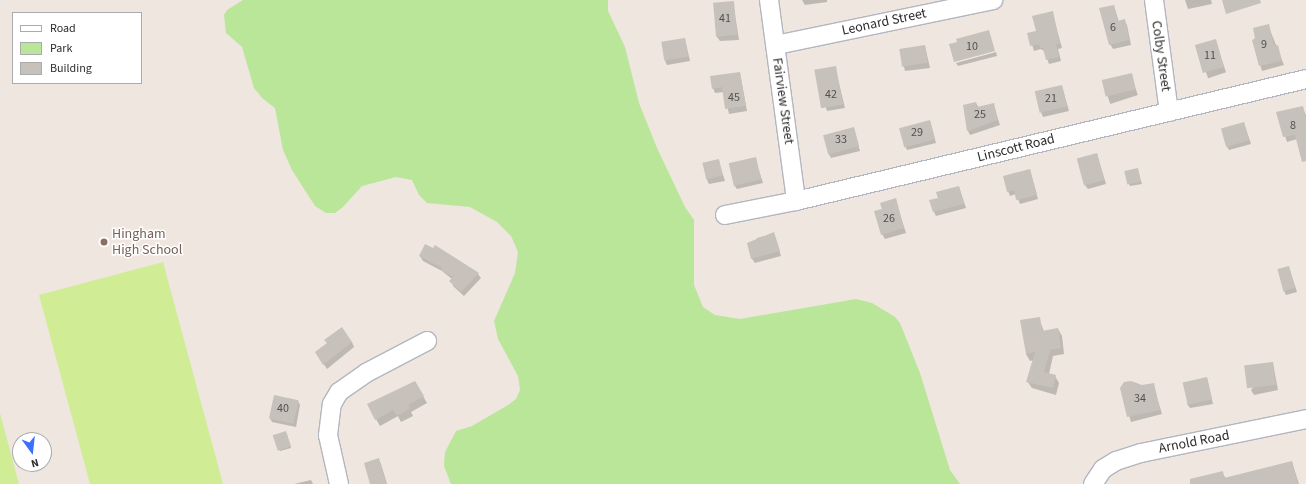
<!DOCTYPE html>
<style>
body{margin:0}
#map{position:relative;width:1306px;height:484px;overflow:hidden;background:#eee6df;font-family:"Source Sans 3",sans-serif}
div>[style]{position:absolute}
.green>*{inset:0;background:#bae69a}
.pitch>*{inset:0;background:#d0ed96}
.shadow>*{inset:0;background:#0003;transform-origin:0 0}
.building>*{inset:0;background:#c6c1ba;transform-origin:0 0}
.roads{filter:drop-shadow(1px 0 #b2b6c0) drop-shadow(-1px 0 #b2b6c0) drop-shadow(0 1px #b2b6c0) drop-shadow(0 -1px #b2b6c0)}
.minor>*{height:18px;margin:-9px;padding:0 9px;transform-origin:9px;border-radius:9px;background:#fff}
.dots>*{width:11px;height:11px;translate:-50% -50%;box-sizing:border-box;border:2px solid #fff;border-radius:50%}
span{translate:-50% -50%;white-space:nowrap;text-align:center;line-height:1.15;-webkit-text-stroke:3px #fff;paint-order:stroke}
.number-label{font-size:12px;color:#525150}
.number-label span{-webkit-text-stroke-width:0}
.street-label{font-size:14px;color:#2c2c2c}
.education-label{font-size:14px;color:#785e54}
.left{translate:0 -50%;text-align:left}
.legend{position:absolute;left:12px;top:12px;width:130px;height:72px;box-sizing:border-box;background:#fff;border:1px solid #ababab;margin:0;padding:5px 7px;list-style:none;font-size:12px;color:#2c2c2c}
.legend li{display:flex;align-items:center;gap:8px;height:20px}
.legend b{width:20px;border:1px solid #ababab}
.north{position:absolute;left:12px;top:432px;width:40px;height:40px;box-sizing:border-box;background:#fff;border:1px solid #ababab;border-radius:50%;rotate:165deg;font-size:11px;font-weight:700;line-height:16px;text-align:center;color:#2c2c2c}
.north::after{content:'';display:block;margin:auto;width:14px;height:18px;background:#3b70ff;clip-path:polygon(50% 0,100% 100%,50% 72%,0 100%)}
</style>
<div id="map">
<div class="green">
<i style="clip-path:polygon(243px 0,608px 0,608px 11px,625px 47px,639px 103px,657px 148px,685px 207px,694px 220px,694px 285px,703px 307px,715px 315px,740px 319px,856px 299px,872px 303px,895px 317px,900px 323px,920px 373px,950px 470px,960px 484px,451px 484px,444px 466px,445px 452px,456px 431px,472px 426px,508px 405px,516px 399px,520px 390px,518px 376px,498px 339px,494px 321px,515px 273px,518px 252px,511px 236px,497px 222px,470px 207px,427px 203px,419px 195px,412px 180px,396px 177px,362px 186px,343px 207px,335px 213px,326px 213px,315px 206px,292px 170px,283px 150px,275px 108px,262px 98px,254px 88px,242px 47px,226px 33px,224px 15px,227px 10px)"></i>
</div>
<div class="pitch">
<i style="clip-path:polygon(163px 262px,223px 484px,90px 484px,39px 295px)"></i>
<i style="clip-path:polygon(0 413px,19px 484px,0 484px)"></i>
</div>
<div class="shadow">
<i style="clip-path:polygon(802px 0,827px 0,827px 2px,805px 5px)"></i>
<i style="clip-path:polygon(1185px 0,1211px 0,1212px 4px,1188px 9px)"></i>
<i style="clip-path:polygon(733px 2px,739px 40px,720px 41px,717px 37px)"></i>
<i style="clip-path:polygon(1114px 6px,1119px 22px,1124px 20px,1127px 25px,1131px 45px,1113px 49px,1110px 44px)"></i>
<i style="clip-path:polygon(1052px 12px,1062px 48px,1058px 49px,1061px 61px,1049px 64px,1045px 52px,1041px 49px,1034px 51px,1029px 34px,1037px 32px)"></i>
<i style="clip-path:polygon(1268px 25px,1284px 65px,1262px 71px,1253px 40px)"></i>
<i style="clip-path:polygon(685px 39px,690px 61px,667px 65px,665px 61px)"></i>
<i style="left:1215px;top:40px;width:34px;height:19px;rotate:71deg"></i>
<i style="clip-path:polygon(925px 46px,930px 68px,905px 71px,900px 50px)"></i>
<i style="clip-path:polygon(996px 52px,997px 56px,958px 66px,956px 63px)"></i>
<i style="clip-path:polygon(835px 67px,845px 108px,827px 111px,821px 90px)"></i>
<i style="clip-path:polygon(740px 73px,747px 111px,729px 114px,724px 92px,715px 93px,713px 88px)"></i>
<i style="left:1131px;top:74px;width:22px;height:29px;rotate:72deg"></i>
<i style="clip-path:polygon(1062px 86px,1069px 111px,1043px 117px,1041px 112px)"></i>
<i style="clip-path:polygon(976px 103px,979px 108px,993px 104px,1000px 125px,970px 135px,968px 131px)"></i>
<i style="clip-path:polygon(1302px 107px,1306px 115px,1306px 146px,1297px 139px,1287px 142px,1278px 113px)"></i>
<i style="clip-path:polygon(930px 121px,936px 143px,907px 150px,905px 145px)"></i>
<i style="clip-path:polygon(1244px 123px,1251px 144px,1229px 150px,1226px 145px)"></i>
<i style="clip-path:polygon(853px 128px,860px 151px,831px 158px,829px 154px)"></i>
<i style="clip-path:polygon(1097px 154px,1106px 184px,1088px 189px,1085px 185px)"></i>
<i style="clip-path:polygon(755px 158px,763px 183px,737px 189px,734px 185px)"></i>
<i style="clip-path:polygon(718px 160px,725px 181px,709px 184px,707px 180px)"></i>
<i style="clip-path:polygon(1030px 170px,1038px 199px,1020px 204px,1016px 194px,1010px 196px,1008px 191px)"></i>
<i style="clip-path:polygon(1138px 171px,1142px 184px,1130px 186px,1129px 184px)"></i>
<i style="clip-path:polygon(959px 187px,966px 208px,936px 216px,934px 212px,939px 199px)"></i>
<i style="clip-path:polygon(895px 199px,906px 233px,885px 239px,882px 234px)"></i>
<i style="clip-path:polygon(774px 234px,781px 256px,755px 263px,752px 259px,757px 238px)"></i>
<i style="clip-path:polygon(420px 256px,478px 274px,481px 278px,464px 296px,453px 286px,452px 279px,442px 271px,423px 261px)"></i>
<i style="clip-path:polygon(1289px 267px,1297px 292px,1286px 295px,1284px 291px)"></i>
<i style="clip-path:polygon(1039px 318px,1044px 332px,1058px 329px,1062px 336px,1064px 354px,1053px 356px,1049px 374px,1055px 376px,1059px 383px,1056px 395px,1032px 388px,1027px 381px,1034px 360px,1030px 361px,1026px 354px)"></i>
<i style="clip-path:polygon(352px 342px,354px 347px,327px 369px,319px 357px,328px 344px)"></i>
<i style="clip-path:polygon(1273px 363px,1278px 390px,1254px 395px,1251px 390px)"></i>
<i style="clip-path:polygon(1207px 378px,1213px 404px,1190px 408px,1187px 404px)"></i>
<i style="clip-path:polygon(415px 382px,427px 403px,411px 412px,413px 416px,401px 422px,398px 416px,380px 426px,376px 419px)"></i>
<i style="clip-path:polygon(1153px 384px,1162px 414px,1131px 422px,1121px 388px)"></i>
<i style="clip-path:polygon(298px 401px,300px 405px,296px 427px,272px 422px,270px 418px)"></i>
<i style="clip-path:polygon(287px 435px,291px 448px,280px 451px,279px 450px)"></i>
<i style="clip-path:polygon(379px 460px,381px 464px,387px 484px,371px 484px)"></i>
<i style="clip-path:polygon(1292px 462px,1299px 484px,1201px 484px,1222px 472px,1226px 479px)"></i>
<i style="clip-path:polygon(311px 480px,313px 484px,294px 484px)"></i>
</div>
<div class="building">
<i style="clip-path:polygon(1222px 0,1260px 0,1261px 3px,1226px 14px)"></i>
<i style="left:734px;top:1px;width:34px;height:21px;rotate:85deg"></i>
<i style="clip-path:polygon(1114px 5px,1118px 21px,1125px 19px,1129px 40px,1109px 45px,1099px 8px)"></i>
<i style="clip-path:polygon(1053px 11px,1060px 44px,1056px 44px,1059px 57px,1046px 60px,1043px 48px,1040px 48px,1039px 44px,1030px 46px,1027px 33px,1036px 31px,1032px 16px)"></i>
<i style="clip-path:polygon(1269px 24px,1274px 46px,1278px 45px,1282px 61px,1259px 66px,1252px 40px,1255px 39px,1253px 28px)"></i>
<i style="clip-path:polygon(989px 30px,995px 51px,954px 62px,949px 44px,957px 42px,956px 39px)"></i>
<i style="left:685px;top:38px;width:19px;height:24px;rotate:81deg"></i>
<i style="left:1216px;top:39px;width:29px;height:22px;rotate:74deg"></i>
<i style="left:925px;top:45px;width:18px;height:26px;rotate:81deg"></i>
<i style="left:836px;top:66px;width:39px;height:22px;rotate:80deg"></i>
<i style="clip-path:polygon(740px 72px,746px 106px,725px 109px,722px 87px,712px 89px,710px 76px)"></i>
<i style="left:1132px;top:73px;width:17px;height:31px;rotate:77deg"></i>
<i style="left:1062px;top:85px;width:22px;height:28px;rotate:77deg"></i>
<i style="clip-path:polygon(976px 102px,977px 107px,994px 103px,998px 120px,967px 131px,963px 105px)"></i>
<i style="clip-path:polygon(1303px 106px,1306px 118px,1306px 161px,1302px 162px,1295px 135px,1283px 137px,1276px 112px)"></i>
<i style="left:930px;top:120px;width:20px;height:32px;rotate:75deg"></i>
<i style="left:1244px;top:122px;width:19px;height:24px;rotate:74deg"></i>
<i style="left:854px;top:127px;width:20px;height:32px;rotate:75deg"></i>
<i style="left:1097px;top:153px;width:28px;height:21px;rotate:75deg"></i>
<i style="left:756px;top:157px;width:23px;height:28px;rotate:77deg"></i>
<i style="left:719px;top:159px;width:17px;height:17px;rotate:77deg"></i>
<i style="left:1138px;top:168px;width:14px;height:14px;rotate:78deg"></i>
<i style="clip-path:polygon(1030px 169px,1037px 195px,1016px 200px,1014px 190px,1007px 192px,1003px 176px)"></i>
<i style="clip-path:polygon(959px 186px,964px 204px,933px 212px,929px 200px,938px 198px,936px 192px)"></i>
<i style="clip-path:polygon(896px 198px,904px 228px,881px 235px,874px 211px,882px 209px,880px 203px)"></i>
<i style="clip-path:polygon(774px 232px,780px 251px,751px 259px,747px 243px)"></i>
<i style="clip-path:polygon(425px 244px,433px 248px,435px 245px,479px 273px,461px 292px,449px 281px,453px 277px,441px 270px,442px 268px,419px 256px)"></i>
<i style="left:1289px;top:266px;width:23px;height:12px;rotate:75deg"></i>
<i style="clip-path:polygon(1040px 317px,1042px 331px,1058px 328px,1061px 348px,1050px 350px,1044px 372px,1056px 375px,1053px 388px,1026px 382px,1035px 352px,1026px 354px,1020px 320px)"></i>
<i style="clip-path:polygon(342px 327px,352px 342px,323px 365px,315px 352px,327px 343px,324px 340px)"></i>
<i style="left:1273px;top:362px;width:23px;height:29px;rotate:83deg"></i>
<i style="left:1207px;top:377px;width:23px;height:25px;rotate:77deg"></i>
<i style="clip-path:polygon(415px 381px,424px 396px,408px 405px,410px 408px,397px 416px,393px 410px,375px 420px,367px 404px)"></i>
<i style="clip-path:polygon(1131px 381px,1142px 385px,1154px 383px,1160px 410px,1127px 417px,1120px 388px,1124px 382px)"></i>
<i style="left:274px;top:395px;width:25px;height:24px;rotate:12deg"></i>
<i style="left:286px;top:431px;width:16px;height:14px;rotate:72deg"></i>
<i style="clip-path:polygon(379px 458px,386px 484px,370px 484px,364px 463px)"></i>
<i style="clip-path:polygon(1292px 461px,1298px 484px,1190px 484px,1190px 479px,1223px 471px,1224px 478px)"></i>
</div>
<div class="roads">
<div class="minor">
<i style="left:769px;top:0;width:203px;rotate:82.3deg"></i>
<i style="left:1154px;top:0;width:113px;rotate:82.4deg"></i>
<i style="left:776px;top:45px;width:222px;rotate:-11.7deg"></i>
<i style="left:725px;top:215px;width:72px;rotate:-11.2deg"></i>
<i style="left:796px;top:201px;width:524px;rotate:-13.45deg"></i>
<i style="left:339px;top:484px;width:50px;rotate:-102.7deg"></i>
<i style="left:328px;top:435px;width:31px;rotate:-83deg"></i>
<i style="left:332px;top:404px;width:14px;rotate:-60deg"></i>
<i style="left:339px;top:392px;width:33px;rotate:-35deg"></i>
<i style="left:366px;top:373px;width:69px;rotate:-27.7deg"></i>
<i style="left:1093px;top:484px;width:18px;rotate:-56deg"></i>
<i style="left:1103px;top:469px;width:15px;rotate:-32deg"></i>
<i style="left:1116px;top:461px;width:26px;rotate:-18deg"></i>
<i style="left:1141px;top:453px;width:168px;rotate:-11.6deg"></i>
</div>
</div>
<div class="dots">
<i style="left:104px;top:242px;background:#8d6e63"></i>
</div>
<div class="number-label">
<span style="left:725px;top:19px">41</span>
<span style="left:1113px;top:28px">6</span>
<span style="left:1264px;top:45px">9</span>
<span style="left:972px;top:47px">10</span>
<span style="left:1210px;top:56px">11</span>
<span style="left:831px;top:95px">42</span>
<span style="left:734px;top:98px">45</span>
<span style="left:1051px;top:99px">21</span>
<span style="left:980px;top:115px">25</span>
<span style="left:1293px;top:126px">8</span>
<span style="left:917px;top:133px">29</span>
<span style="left:841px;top:140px">33</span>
<span style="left:889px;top:219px">26</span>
<span style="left:1140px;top:399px">34</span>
<span style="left:283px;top:409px">40</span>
</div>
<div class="street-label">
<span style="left:884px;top:22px;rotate:-12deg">Leonard Street</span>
<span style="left:1161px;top:56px;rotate:82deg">Colby Street</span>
<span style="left:783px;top:101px;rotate:82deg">Fairview Street</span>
<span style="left:1016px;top:148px;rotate:-14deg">Linscott Road</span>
<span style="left:1194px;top:442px;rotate:-11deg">Arnold Road</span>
</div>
<div class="education-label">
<span class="left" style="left:112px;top:242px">Hingham<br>High School</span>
</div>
<ul class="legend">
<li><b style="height:5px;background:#fff"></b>Road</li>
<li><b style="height:11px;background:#bae69a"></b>Park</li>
<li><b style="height:11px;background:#c6c1ba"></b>Building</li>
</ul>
<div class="north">N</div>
</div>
